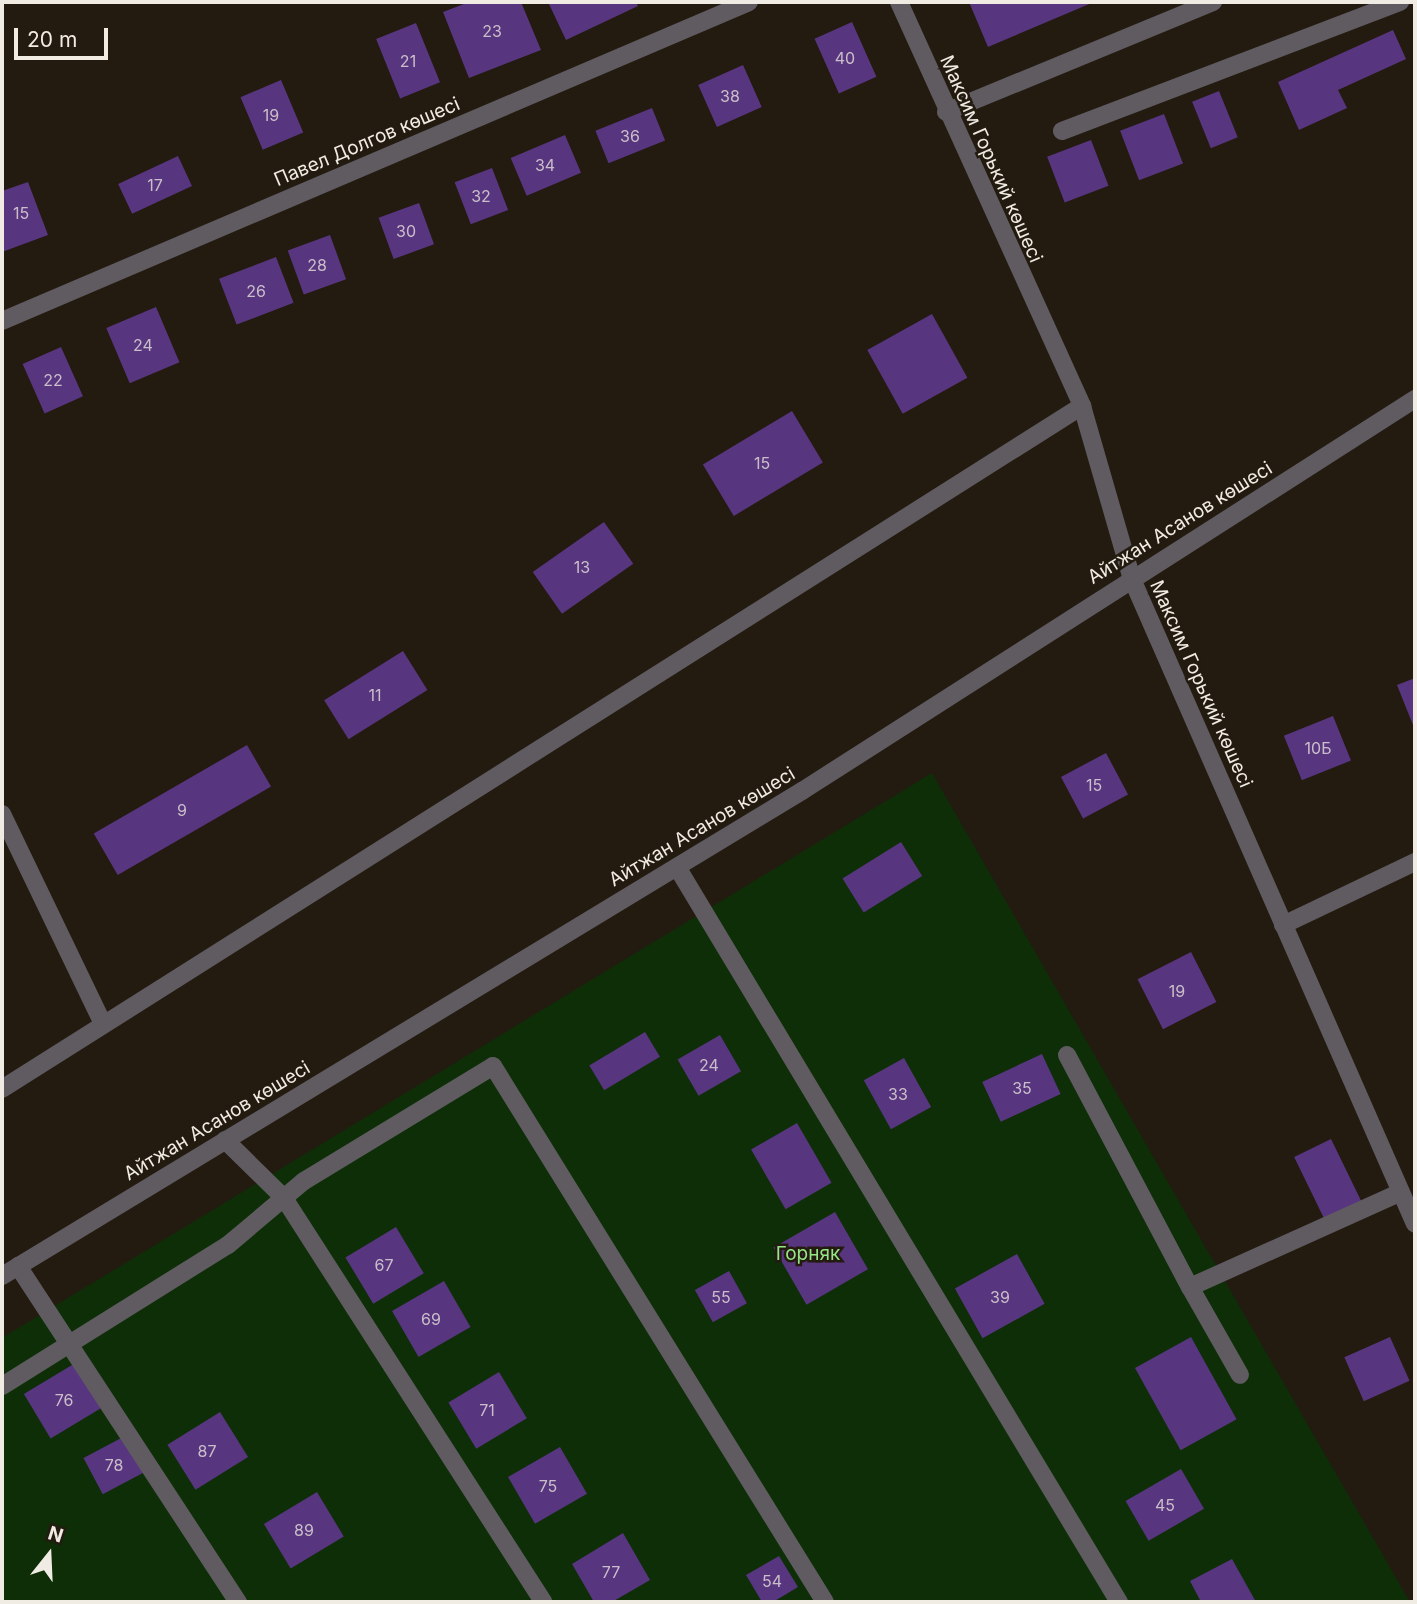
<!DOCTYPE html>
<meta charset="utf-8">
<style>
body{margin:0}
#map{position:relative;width:1417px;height:1604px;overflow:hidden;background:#231b10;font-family:Inter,sans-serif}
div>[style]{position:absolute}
.green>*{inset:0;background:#0e2e08}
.building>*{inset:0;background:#58357f;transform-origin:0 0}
.minor>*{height:18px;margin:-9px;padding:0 9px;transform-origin:9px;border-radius:9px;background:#5f5b61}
span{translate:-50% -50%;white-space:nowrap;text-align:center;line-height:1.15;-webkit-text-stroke:5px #231b10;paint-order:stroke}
.number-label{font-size:16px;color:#cabeca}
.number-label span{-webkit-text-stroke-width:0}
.street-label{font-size:19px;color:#f0ebe3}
.park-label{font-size:19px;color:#94e585}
.frame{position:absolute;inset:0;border:4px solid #f0ebe3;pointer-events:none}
.north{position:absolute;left:14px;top:1520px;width:70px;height:70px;-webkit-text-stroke:5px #231b10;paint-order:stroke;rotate:18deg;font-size:19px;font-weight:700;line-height:28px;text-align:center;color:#f0ebe3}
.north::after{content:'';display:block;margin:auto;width:24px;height:32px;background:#f0ebe3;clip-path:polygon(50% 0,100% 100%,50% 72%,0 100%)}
.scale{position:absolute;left:14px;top:28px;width:94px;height:32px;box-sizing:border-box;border:4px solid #f0ebe3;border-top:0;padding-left:9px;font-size:21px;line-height:24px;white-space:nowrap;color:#f0ebe3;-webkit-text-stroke:5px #231b10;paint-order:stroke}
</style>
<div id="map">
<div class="green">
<i style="clip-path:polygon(932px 773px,1410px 1602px,2px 1602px,2px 1338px)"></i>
</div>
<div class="building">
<i style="clip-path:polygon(469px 2px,521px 2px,541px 50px,469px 78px,443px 12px)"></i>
<i style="clip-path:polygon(548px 2px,636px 2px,638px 6px,566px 40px)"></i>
<i style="clip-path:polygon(969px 2px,1094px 2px,988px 47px)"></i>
<i style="left:852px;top:22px;width:60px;height:41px;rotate:66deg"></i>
<i style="left:416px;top:23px;width:64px;height:43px;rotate:68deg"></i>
<i style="clip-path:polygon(1393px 30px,1406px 59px,1338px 90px,1347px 108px,1299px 130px,1278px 82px)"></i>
<i style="left:743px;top:65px;width:46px;height:49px;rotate:66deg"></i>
<i style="left:281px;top:80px;width:57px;height:44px;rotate:67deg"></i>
<i style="left:1219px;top:91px;width:50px;height:29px;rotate:68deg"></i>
<i style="left:652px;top:108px;width:35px;height:61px;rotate:68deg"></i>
<i style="left:1164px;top:114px;width:53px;height:47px;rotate:69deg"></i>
<i style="left:565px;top:135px;width:41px;height:59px;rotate:67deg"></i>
<i style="left:1091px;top:140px;width:49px;height:47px;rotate:69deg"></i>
<i style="left:178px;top:156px;width:33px;height:66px;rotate:65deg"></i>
<i style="left:492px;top:168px;width:45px;height:40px;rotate:69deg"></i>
<i style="clip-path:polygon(28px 182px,48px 235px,2px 252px,2px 191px)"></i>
<i style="left:419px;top:203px;width:44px;height:43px;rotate:70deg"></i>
<i style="left:330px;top:235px;width:47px;height:45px;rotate:70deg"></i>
<i style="left:276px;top:257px;width:49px;height:61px;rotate:69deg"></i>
<i style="left:156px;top:307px;width:60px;height:54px;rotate:67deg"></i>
<i style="left:932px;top:314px;width:73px;height:74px;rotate:61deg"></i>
<i style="left:61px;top:347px;width:54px;height:42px;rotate:66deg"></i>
<i style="left:792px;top:411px;width:60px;height:104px;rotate:59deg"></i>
<i style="left:604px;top:522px;width:51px;height:87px;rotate:55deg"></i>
<i style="left:403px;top:651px;width:46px;height:93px;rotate:58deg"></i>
<i style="clip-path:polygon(1415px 678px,1415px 730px,1397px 685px)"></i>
<i style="left:1333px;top:716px;width:48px;height:53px;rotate:68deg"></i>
<i style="left:247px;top:745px;width:48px;height:177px;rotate:60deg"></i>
<i style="left:1106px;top:753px;width:47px;height:51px;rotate:62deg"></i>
<i style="left:901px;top:842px;width:40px;height:69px;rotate:58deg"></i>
<i style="left:1191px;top:952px;width:56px;height:60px;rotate:63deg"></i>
<i style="left:645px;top:1032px;width:29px;height:65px;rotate:59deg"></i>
<i style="left:720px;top:1035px;width:42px;height:49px;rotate:60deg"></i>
<i style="left:1042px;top:1054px;width:44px;height:66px;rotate:65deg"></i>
<i style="left:904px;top:1058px;width:56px;height:46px;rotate:61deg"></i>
<i style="left:797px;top:1123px;width:69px;height:53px;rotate:60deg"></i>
<i style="left:1331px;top:1139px;width:70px;height:41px;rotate:64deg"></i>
<i style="left:835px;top:1212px;width:66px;height:71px;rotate:60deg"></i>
<i style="left:396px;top:1227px;width:54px;height:59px;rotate:59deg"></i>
<i style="left:1017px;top:1254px;width:57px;height:71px;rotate:61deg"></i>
<i style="left:729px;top:1271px;width:37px;height:39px;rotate:61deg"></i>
<i style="left:444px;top:1281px;width:53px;height:60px;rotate:60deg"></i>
<i style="left:1191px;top:1337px;width:94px;height:64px;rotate:61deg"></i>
<i style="left:1390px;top:1337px;width:48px;height:50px;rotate:66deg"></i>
<i style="left:77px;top:1362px;width:52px;height:62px;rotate:59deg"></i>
<i style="left:499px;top:1372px;width:54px;height:59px;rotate:59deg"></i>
<i style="left:220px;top:1412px;width:53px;height:62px;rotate:58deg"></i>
<i style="left:125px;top:1436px;width:41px;height:47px;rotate:62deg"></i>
<i style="left:560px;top:1447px;width:54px;height:60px;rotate:60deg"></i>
<i style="left:1181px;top:1469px;width:46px;height:64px;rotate:60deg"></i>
<i style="left:317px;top:1492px;width:52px;height:62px;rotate:59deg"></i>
<i style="clip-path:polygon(623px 1533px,650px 1580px,612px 1602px,594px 1602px,572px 1564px)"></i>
<i style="clip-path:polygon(779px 1556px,798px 1587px,773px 1602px,762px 1602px,746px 1575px)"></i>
<i style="clip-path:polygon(1232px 1559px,1256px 1602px,1201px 1602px,1190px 1581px)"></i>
</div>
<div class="minor">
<i style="left:899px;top:2px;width:444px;rotate:65.6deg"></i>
<i style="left:1082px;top:406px;width:180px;rotate:73.9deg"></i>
<i style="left:1132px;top:579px;width:704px;rotate:66.31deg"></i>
<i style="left:946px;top:112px;width:289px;rotate:-22.4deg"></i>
<i style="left:1062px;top:131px;width:362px;rotate:-20.9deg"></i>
<i style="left:2px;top:321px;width:812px;rotate:-23.12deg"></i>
<i style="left:2px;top:814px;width:233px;rotate:64.3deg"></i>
<i style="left:677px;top:867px;width:858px;rotate:58.98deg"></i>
<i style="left:1283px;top:925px;width:146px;rotate:-25.5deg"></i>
<i style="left:1067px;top:1055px;width:263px;rotate:62.1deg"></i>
<i style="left:1190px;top:1287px;width:231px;rotate:-24.2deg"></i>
<i style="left:2px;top:1089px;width:1278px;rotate:-32.31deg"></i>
<i style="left:225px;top:1140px;width:83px;rotate:44.5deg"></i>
<i style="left:284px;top:1198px;width:480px;rotate:57.3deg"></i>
<i style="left:18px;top:1266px;width:402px;rotate:56.8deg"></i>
<i style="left:2px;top:1276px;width:936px;rotate:-31.23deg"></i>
<i style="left:802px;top:791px;width:728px;rotate:-32.6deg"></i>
<i style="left:1190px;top:1287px;width:101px;rotate:60.4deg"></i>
<i style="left:2px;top:1386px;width:266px;rotate:-32deg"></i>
<i style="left:228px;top:1245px;width:99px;rotate:-40.1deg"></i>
<i style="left:304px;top:1181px;width:221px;rotate:-31.3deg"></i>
<i style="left:493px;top:1066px;width:630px;rotate:58.23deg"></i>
</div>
<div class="number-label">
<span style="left:492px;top:31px">23</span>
<span style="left:845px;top:58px">40</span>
<span style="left:408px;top:61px">21</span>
<span style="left:730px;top:96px">38</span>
<span style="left:271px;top:115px">19</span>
<span style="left:630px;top:136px">36</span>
<span style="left:545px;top:165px">34</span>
<span style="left:155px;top:185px">17</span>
<span style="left:481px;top:196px">32</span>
<span style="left:21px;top:213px">15</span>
<span style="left:406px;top:231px">30</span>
<span style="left:317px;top:265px">28</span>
<span style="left:256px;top:291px">26</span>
<span style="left:143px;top:345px">24</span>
<span style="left:53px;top:380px">22</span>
<span style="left:762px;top:463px">15</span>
<span style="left:582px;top:567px">13</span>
<span style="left:375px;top:695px">11</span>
<span style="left:1318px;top:748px">10Б</span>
<span style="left:1094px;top:785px">15</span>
<span style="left:182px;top:810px">9</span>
<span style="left:1177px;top:991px">19</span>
<span style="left:709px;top:1065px">24</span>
<span style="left:1022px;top:1088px">35</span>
<span style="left:898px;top:1094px">33</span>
<span style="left:384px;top:1265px">67</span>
<span style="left:721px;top:1297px">55</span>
<span style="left:1000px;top:1297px">39</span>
<span style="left:431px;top:1319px">69</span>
<span style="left:64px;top:1400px">76</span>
<span style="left:487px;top:1410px">71</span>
<span style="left:207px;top:1451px">87</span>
<span style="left:114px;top:1465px">78</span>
<span style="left:548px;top:1486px">75</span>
<span style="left:1165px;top:1505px">45</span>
<span style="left:304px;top:1530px">89</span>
<span style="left:611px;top:1572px">77</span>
<span style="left:772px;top:1581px">54</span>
</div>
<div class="street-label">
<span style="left:367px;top:142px;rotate:-23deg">Павел Долгов көшесі</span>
<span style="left:991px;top:159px;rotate:66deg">Максим Горький көшесі</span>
<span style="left:1180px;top:523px;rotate:-32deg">Айтжан Асанов көшесі</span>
<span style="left:1201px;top:684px;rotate:66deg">Максим Горький көшесі</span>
<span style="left:702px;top:827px;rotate:-31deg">Айтжан Асанов көшесі</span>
<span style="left:217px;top:1121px;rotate:-31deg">Айтжан Асанов көшесі</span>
</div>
<div class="park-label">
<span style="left:808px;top:1254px">Горняк</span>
</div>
<div class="frame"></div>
<div class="north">N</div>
<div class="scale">20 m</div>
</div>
